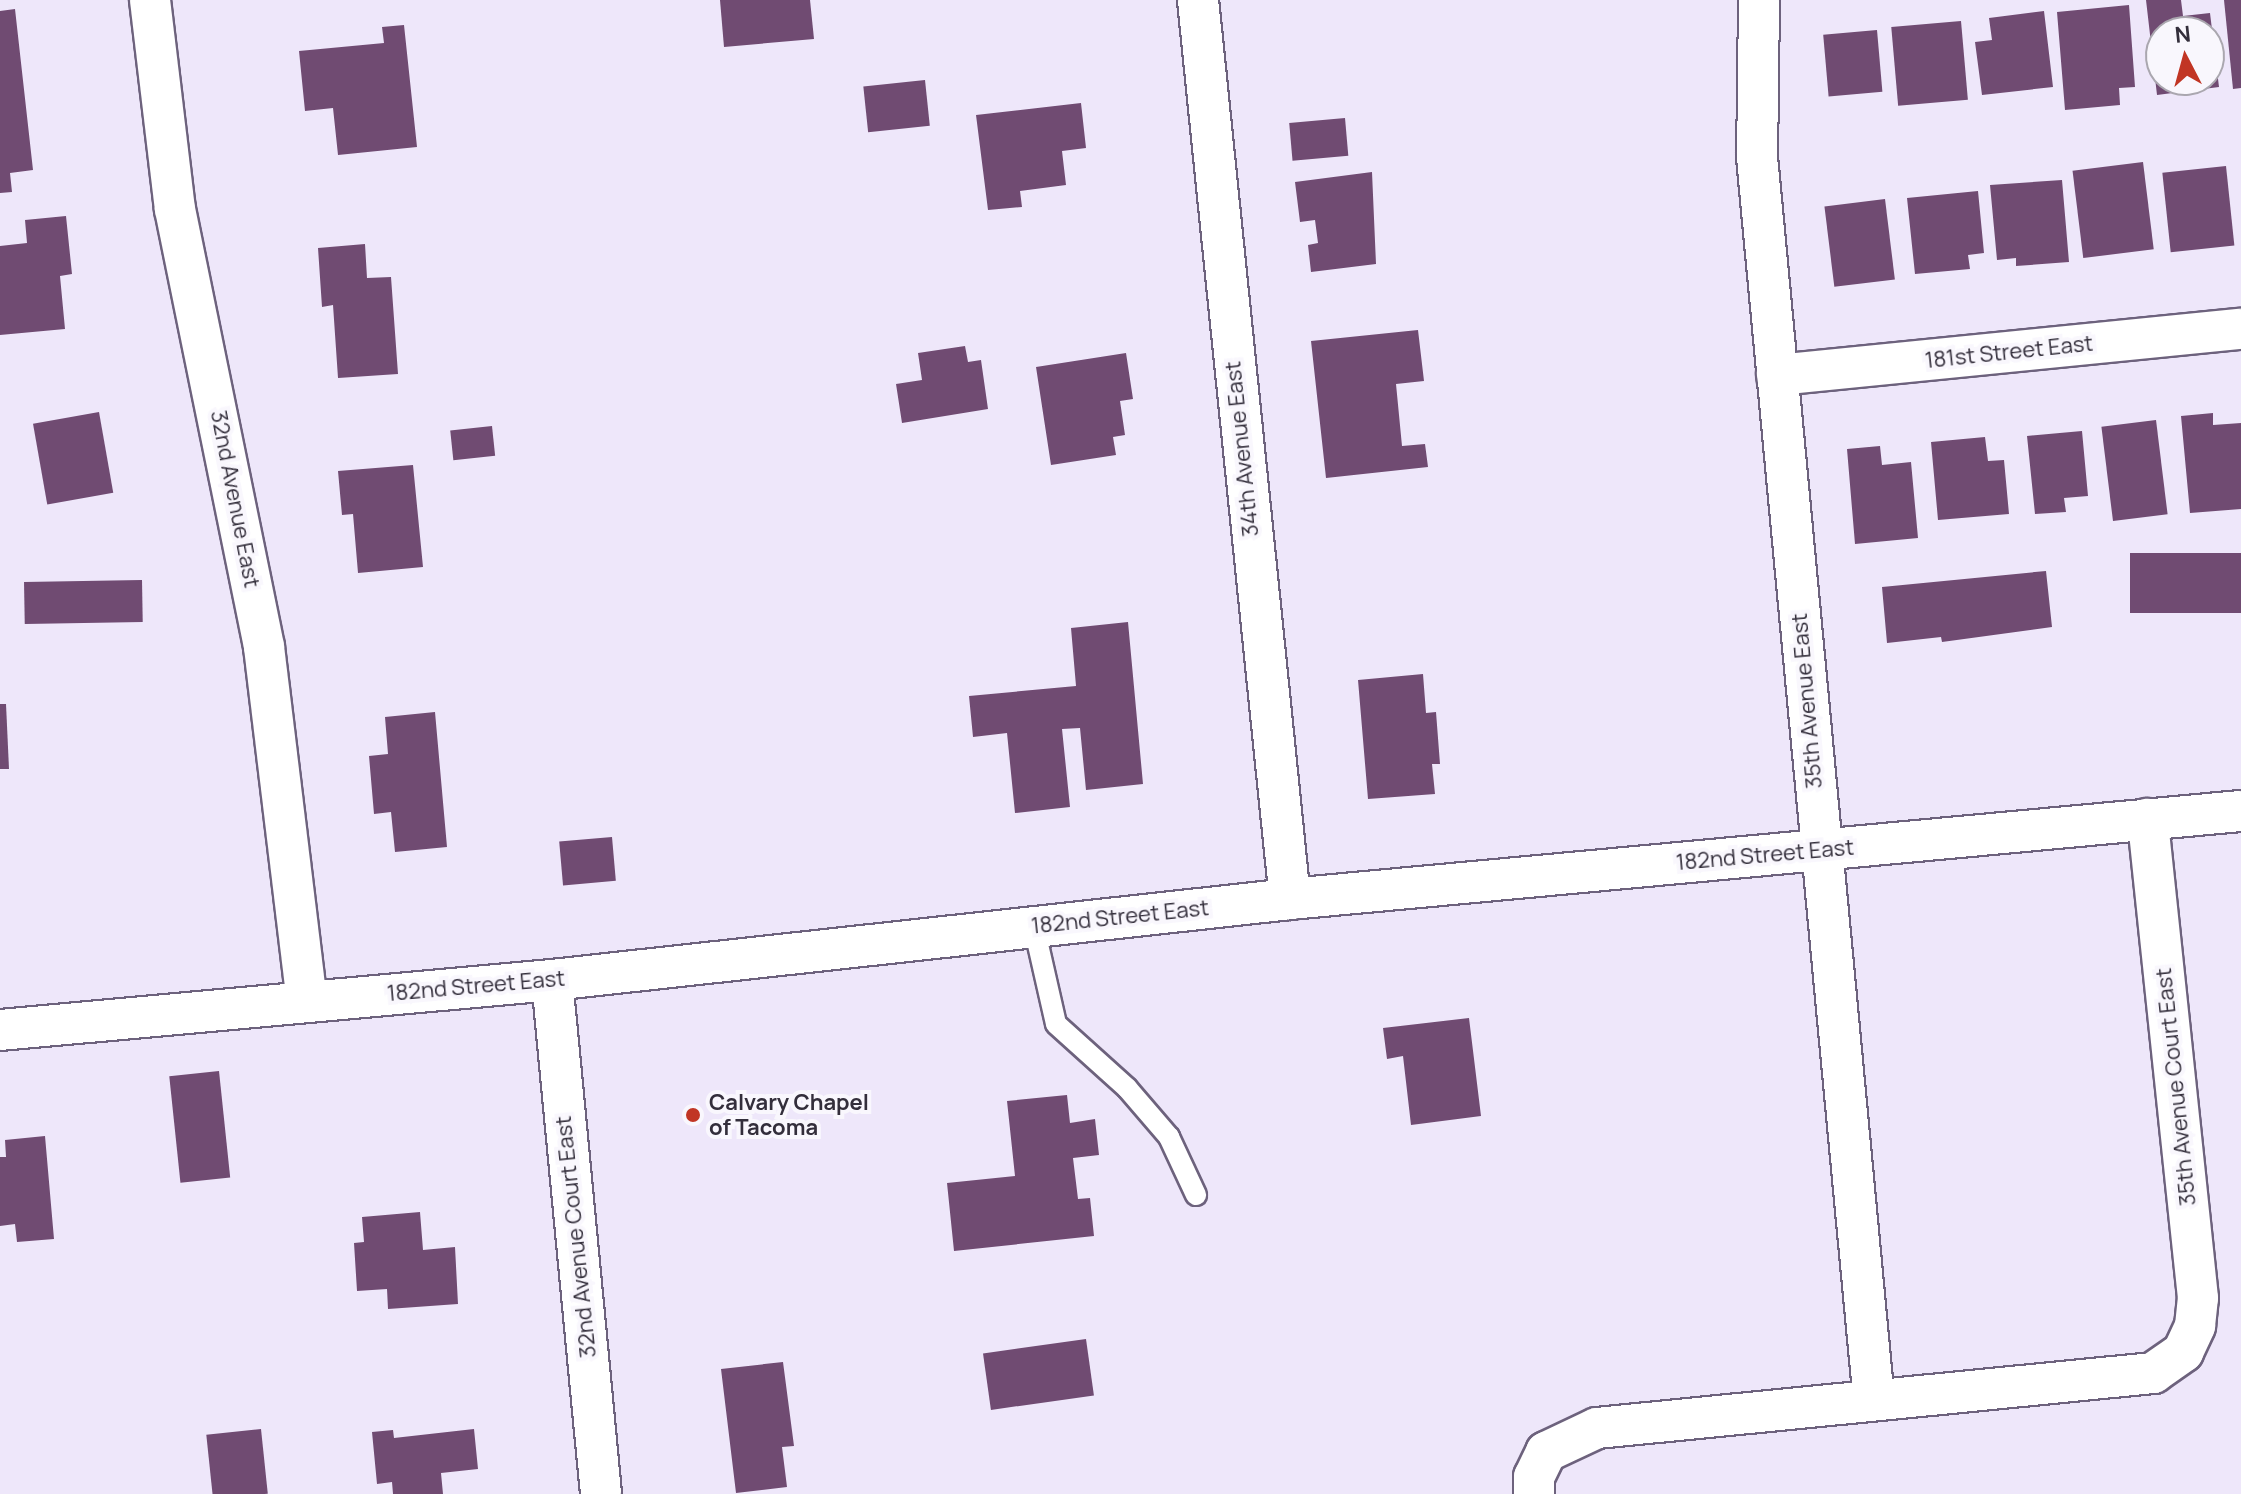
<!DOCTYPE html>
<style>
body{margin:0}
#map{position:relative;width:2241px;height:1494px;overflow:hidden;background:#eee7fa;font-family:Manrope,sans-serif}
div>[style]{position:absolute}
.building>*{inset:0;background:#704b72;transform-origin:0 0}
.roads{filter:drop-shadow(2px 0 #6d627d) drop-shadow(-2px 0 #6d627d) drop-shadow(0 2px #6d627d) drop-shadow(0 -2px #6d627d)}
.service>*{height:20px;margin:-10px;padding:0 10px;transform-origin:10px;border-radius:10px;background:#fff}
.minor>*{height:40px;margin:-20px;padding:0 20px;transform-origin:20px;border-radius:20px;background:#fff}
.dots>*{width:22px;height:22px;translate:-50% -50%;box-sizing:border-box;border:4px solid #f9f7fd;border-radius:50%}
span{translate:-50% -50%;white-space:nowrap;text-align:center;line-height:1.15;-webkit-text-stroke:8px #f9f7fd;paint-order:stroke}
.street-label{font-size:22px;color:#332e3b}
.poi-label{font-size:22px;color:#332e3b;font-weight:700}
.left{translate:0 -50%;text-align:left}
.north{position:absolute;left:2145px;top:16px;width:80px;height:80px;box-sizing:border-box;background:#f9f7fd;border:2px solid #aaa7af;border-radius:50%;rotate:354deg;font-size:22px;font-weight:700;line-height:32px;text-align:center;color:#332e3b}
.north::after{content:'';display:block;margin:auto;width:28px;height:36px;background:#c13524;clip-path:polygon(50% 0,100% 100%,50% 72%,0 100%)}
</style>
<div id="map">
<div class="building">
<i style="clip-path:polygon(720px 0,810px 0,814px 39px,724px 47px)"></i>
<i style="clip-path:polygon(evenodd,2146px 0,2181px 0,2183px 16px,2210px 13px,2219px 87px,2157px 95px,2146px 0,2161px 32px,2209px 32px,2209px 80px,2161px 80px,2161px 32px)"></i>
<i style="clip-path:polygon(2224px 0,2241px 0,2241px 88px,2233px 89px)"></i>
<i style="clip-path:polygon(2129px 5px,2135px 87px,2119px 88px,2120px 105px,2065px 110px,2057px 12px)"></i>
<i style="clip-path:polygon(15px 9px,33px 170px,10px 173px,12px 192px,0 193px,0 11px)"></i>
<i style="clip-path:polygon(2044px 11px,2053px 87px,1982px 95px,1975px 42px,1992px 40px,1989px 18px)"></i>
<i style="left:1961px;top:21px;width:79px;height:70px;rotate:85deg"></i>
<i style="clip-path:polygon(404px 25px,417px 147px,338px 155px,333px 108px,305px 111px,299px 51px,384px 43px,382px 27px)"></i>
<i style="left:1877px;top:30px;width:62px;height:54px;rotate:85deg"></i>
<i style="left:925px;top:80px;width:46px;height:62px;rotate:84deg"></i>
<i style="clip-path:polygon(1081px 103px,1086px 148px,1062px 151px,1066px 185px,1020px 191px,1022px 207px,988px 210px,976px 115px)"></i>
<i style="left:1345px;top:118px;width:38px;height:56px;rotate:85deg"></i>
<i style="left:2143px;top:162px;width:88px;height:71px;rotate:83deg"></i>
<i style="left:2226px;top:166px;width:80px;height:64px;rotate:84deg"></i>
<i style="clip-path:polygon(1372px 172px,1376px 264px,1311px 272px,1308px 245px,1318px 243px,1315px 220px,1300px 222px,1295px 182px)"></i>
<i style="clip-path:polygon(2062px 180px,2069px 262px,2016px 266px,2016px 258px,1997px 260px,1990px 185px)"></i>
<i style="clip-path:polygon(1978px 191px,1984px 253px,1968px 255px,1970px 269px,1915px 274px,1907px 198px)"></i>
<i style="left:1885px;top:199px;width:81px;height:61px;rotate:83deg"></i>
<i style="clip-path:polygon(66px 216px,72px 274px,60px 276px,65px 329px,0 335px,0 246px,27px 243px,25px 220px)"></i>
<i style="clip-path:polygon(365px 244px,367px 278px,391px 277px,398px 374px,338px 378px,333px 305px,322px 307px,318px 248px)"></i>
<i style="clip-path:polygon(1418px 330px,1424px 381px,1396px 384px,1402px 446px,1425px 444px,1428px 467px,1326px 478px,1311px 341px)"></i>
<i style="clip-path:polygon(965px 346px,968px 362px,981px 360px,988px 409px,902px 423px,896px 384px,922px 380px,918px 353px)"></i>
<i style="clip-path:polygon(1126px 353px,1133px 399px,1120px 401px,1125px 435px,1113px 437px,1116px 455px,1051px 465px,1036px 367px)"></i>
<i style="left:99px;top:412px;width:82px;height:67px;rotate:80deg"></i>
<i style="clip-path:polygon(2213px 413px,2213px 425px,2241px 423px,2241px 509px,2190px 513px,2181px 416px)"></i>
<i style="left:2156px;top:420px;width:95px;height:55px;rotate:83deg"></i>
<i style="left:492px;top:426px;width:30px;height:42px;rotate:84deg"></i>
<i style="clip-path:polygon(2082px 431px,2088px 496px,2064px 498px,2066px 512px,2035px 514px,2027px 436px)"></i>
<i style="clip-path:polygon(1985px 437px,1988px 461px,2004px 460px,2009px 514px,1938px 520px,1931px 442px)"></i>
<i style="clip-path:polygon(1880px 446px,1882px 465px,1911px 462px,1918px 538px,1855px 544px,1847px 449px)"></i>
<i style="clip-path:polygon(413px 465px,423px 567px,358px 573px,353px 514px,342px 515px,338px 471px)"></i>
<i style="left:2241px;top:553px;width:60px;height:111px;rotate:90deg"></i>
<i style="clip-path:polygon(2046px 571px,2052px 627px,1942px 642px,1941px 637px,1887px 643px,1882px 587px)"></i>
<i style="left:142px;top:580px;width:42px;height:118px;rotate:89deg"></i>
<i style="clip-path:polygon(1128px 622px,1143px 784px,1086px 790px,1080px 728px,1062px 729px,1070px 807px,1015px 813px,1007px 733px,973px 737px,969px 696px,1076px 686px,1071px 628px)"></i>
<i style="clip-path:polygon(1423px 674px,1426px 713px,1436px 712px,1440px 764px,1432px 764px,1435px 794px,1368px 799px,1358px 680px)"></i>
<i style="clip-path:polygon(0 704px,6px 704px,9px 769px,0 769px)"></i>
<i style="clip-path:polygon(435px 712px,447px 847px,395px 852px,391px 812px,374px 814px,369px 756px,388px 754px,385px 717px)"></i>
<i style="left:612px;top:837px;width:44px;height:53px;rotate:85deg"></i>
<i style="clip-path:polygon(1469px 1018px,1481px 1116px,1411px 1125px,1403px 1056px,1387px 1059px,1383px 1028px)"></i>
<i style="left:219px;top:1071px;width:107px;height:50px;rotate:84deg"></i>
<i style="clip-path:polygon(1067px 1095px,1070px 1123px,1095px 1119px,1099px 1155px,1073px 1158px,1078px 1199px,1090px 1198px,1094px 1236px,954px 1251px,947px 1183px,1015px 1176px,1007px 1101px)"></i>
<i style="clip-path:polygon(45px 1136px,54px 1239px,17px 1242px,15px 1224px,0 1226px,0 1157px,6px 1157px,5px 1140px)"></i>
<i style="clip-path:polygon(420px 1212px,423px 1250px,455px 1247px,458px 1304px,388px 1309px,387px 1289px,357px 1291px,354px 1243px,364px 1242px,362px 1217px)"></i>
<i style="left:1086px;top:1339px;width:57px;height:104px;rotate:82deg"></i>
<i style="clip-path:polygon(783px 1362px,794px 1446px,782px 1447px,787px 1487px,736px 1493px,721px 1369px)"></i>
<i style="left:261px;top:1429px;width:65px;height:55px;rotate:84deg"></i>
<i style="clip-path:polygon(474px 1429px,478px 1469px,441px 1473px,443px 1494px,393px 1494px,392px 1482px,377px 1484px,372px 1432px,393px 1430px,394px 1438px)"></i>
</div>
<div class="roads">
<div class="service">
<i style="left:1034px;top:927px;width:99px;rotate:77.2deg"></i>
<i style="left:1056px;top:1024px;width:96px;rotate:42deg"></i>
<i style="left:1127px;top:1088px;width:65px;rotate:49.4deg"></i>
<i style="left:1169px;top:1137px;width:64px;rotate:65deg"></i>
</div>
<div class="minor">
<i style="left:150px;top:0;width:210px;rotate:83.2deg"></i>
<i style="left:175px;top:209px;width:447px;rotate:78.5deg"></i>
<i style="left:264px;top:647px;width:357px;rotate:83.1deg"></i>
<i style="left:1198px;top:0;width:904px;rotate:84.16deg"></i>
<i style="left:1759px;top:0;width:157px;rotate:90.7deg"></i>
<i style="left:1757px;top:157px;width:1249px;rotate:84.63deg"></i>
<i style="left:1777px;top:375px;width:466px;rotate:-5.7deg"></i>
<i style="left:552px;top:980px;width:516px;rotate:84.55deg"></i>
<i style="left:0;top:1030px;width:554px;rotate:-5.18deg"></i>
<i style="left:552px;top:980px;width:742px;rotate:-6.26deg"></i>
<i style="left:1290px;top:899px;width:955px;rotate:-5.29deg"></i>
<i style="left:1534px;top:1494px;width:17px;rotate:-90deg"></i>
<i style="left:1534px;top:1477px;width:28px;rotate:-64deg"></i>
<i style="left:1546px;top:1452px;width:56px;rotate:-25.2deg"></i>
<i style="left:1597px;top:1428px;width:559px;rotate:-5.65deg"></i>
<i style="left:2153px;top:1373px;width:37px;rotate:-35deg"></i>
<i style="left:2183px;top:1352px;width:29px;rotate:-65deg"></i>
<i style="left:2195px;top:1326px;width:28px;rotate:-84deg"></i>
<i style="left:2198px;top:1298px;width:482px;rotate:-96deg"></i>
</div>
</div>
<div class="dots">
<i style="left:693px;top:1115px;background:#c13524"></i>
</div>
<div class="street-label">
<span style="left:2009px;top:352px;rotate:-6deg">181st Street East</span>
<span style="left:1242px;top:449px;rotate:-96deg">34th Avenue East</span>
<span style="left:235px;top:499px;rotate:79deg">32nd Avenue East</span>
<span style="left:1807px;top:701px;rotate:-95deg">35th Avenue East</span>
<span style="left:1765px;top:855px;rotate:-5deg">182nd Street East</span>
<span style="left:1120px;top:917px;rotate:-6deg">182nd Street East</span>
<span style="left:476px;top:986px;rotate:-5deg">182nd Street East</span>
<span style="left:2176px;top:1087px;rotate:-96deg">35th Avenue Court East</span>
<span style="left:576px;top:1237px;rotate:-96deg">32nd Avenue Court East</span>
</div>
<div class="poi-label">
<span class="left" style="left:709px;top:1115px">Calvary Chapel<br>of Tacoma</span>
</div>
<div class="north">N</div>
</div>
